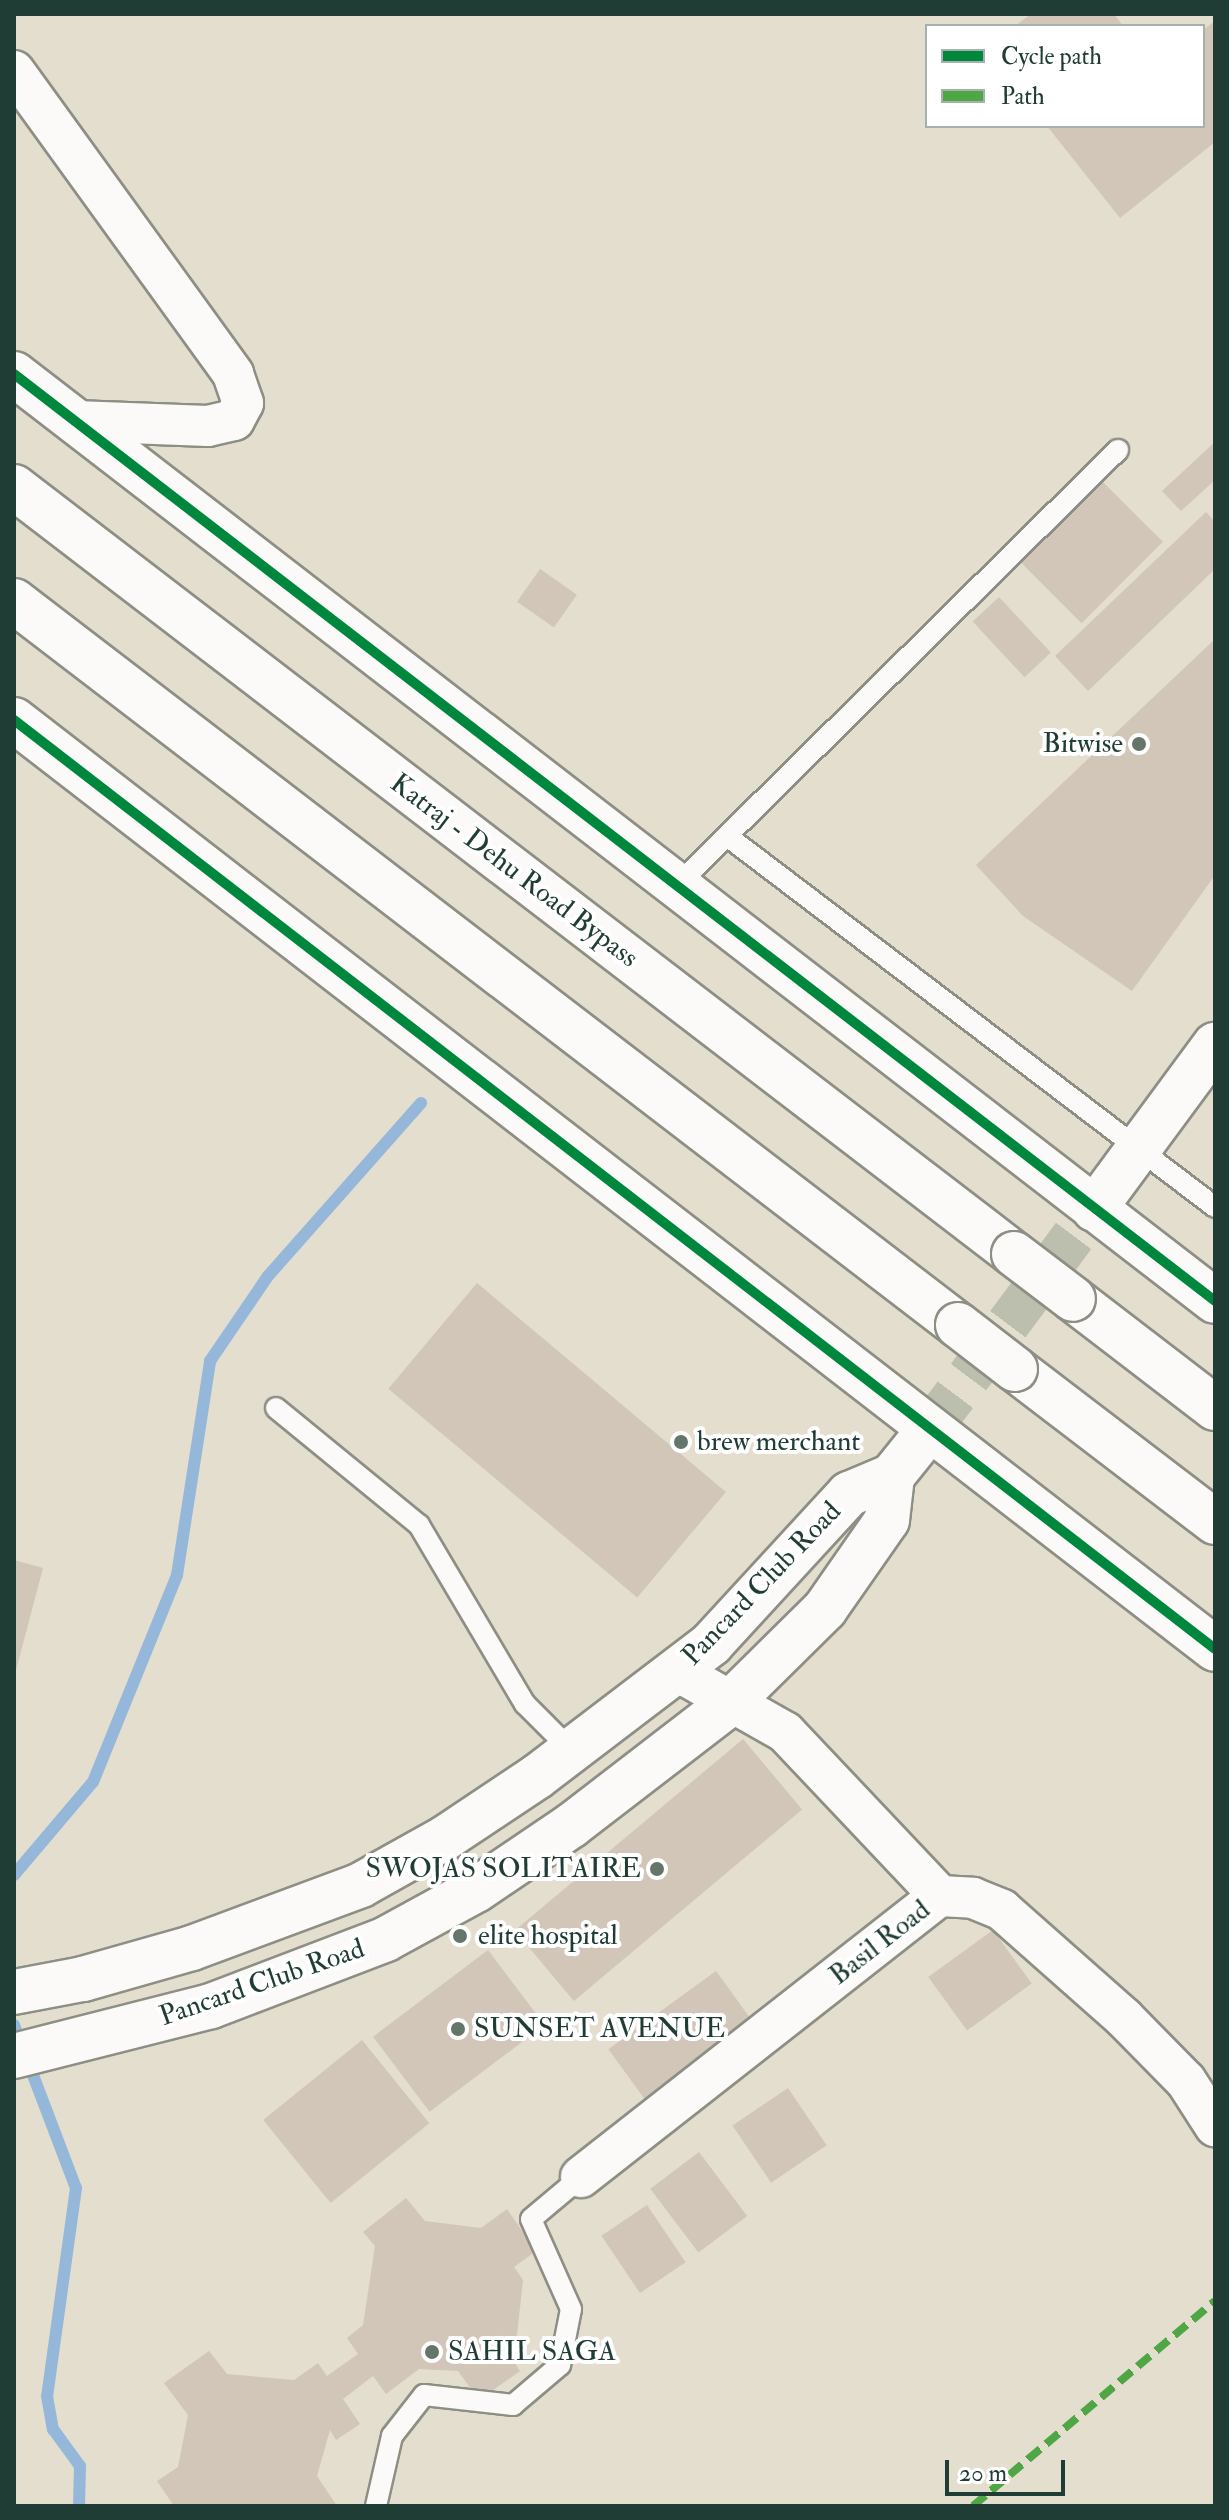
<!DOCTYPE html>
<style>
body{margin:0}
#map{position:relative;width:1229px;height:2520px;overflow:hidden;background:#e3decd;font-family:"IM FELL Double Pica",serif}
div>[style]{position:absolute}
.stream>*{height:12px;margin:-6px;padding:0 6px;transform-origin:6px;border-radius:6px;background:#95b8da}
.building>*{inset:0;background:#d1c6b8;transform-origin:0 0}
.secondary-tunnel>*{height:44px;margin-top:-22px;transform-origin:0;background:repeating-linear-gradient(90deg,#bcbeae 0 44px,transparent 0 66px)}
.roads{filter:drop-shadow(2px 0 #8d8f85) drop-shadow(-2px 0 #8d8f85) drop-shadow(0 2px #8d8f85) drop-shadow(0 -2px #8d8f85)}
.lane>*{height:20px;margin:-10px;padding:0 10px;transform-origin:10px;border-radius:10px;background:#fbfaf8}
.street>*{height:40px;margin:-20px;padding:0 20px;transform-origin:20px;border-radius:20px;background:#fbfaf8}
.secondary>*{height:44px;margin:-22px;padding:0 22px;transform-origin:22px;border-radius:22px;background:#fbfaf8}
.highway>*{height:44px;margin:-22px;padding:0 22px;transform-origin:22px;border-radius:22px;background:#fbfaf8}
.bridges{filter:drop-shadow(2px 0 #8d8f85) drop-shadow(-2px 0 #8d8f85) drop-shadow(0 2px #8d8f85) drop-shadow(0 -2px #8d8f85)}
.highway-bridge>*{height:44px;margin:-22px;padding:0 22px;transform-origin:22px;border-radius:22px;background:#fbfaf8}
.quiet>*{height:8px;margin-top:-4px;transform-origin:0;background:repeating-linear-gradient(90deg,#4fa644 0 16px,transparent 0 24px)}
.cycleway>*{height:10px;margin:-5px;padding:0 5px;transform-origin:5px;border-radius:5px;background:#00873e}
.dots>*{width:22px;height:22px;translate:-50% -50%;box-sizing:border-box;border:4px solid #fff;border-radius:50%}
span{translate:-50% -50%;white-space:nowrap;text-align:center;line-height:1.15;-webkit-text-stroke:8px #fff;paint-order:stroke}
.poi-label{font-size:28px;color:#1f3d34}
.right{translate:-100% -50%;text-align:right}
.left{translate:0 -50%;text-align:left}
.street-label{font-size:28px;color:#1f3d34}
.frame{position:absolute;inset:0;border:16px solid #1f3d34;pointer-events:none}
.legend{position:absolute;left:925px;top:24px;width:280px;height:104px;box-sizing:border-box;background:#fff;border:2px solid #a5b1ae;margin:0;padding:10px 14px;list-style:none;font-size:24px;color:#1f3d34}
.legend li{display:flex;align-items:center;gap:16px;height:40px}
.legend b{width:40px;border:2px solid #a5b1ae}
.scale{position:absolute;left:945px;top:2460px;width:120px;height:36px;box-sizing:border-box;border:4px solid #1f3d34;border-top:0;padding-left:10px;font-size:24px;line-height:28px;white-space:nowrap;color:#1f3d34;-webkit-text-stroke:6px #fff;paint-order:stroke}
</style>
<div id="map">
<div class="stream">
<i style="left:14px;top:1875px;width:122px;rotate:-49.7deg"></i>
<i style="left:93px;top:1782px;width:223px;rotate:-67.9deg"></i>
<i style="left:177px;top:1575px;width:217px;rotate:-81.2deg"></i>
<i style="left:210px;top:1361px;width:103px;rotate:-55.7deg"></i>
<i style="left:268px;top:1276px;width:231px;rotate:-48.5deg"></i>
<i style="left:14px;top:2025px;width:174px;rotate:69.2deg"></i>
<i style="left:76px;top:2188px;width:210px;rotate:97.9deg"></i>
<i style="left:47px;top:2396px;width:34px;rotate:80deg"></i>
<i style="left:53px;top:2429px;width:46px;rotate:53.9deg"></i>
<i style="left:80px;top:2466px;width:40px;rotate:91.4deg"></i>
</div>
<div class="building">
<i style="clip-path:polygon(1031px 14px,1114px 14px,1123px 26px,1015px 26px)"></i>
<i style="clip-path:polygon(1215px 21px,1215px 142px,1120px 218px,1047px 126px,1203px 126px,1203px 30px)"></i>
<i style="clip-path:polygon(1215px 442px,1215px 480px,1181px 511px,1162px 491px)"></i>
<i style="left:1102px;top:481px;width:86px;height:115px;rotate:45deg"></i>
<i style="clip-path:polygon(1206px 512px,1215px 522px,1215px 569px,1088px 691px,1055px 656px)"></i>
<i style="left:540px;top:569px;width:45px;height:40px;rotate:35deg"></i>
<i style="left:999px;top:597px;width:76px;height:36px;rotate:47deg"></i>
<i style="clip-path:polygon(1215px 639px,1215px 875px,1132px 991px,1023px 916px,976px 865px)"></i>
<i style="left:477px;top:1283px;width:325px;height:138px;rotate:40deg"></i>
<i style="clip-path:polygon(14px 1560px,43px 1568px,15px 1674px,14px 1674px)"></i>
<i style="left:743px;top:1739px;width:92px;height:298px;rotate:50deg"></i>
<i style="left:993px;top:1930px;width:66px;height:80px;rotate:54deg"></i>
<i style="left:488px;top:1950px;width:94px;height:144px;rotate:53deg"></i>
<i style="left:716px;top:1971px;width:66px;height:133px;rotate:54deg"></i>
<i style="left:362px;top:2040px;width:107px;height:127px;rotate:51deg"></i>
<i style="left:788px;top:2088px;width:69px;height:67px;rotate:56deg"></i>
<i style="left:699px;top:2152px;width:80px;height:61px;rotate:53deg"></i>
<i style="clip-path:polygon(406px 2198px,425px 2221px,481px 2228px,507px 2209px,536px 2251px,514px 2267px,523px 2280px,517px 2335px,503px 2345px,520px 2371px,479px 2400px,458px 2371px,419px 2369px,386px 2394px,373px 2376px,343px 2399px,360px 2424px,336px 2440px,330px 2430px,317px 2476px,337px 2506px,174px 2506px,157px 2481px,178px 2467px,188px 2415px,164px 2383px,209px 2351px,227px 2374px,294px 2380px,318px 2363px,327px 2376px,358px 2354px,347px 2338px,363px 2325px,375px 2246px,363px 2232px)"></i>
<i style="left:647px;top:2205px;width:69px;height:55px;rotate:56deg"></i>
</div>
<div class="secondary-tunnel">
<i style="left:929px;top:1430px;width:276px;rotate:-53.3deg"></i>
</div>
<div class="roads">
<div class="lane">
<i style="left:727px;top:836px;width:613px;rotate:37.24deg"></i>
<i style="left:676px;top:886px;width:621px;rotate:-44.61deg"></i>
<i style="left:276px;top:1408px;width:185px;rotate:39.3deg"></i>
<i style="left:419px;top:1525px;width:208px;rotate:59.4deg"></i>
<i style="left:525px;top:1704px;width:66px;rotate:45deg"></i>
<i style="left:376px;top:2506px;width:72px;rotate:-77.1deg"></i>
<i style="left:392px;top:2436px;width:52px;rotate:-52deg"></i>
<i style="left:424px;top:2395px;width:90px;rotate:6.4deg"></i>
<i style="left:513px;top:2405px;width:62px;rotate:-40.4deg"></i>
<i style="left:560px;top:2365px;width:57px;rotate:-78.9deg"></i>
<i style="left:571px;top:2309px;width:98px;rotate:-114deg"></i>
<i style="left:531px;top:2219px;width:65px;rotate:-40deg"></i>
</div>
<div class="street">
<i style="left:14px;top:71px;width:374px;rotate:54.1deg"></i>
<i style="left:233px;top:374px;width:31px;rotate:71deg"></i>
<i style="left:243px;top:403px;width:19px;rotate:118deg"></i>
<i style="left:234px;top:420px;width:27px;rotate:167deg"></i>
<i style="left:208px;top:426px;width:133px;rotate:-177.8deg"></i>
<i style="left:677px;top:1671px;width:124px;rotate:29.5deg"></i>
<i style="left:785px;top:1732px;width:226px;rotate:46.6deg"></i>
<i style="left:940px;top:1896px;width:33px;rotate:3deg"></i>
<i style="left:973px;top:1898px;width:31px;rotate:22deg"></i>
<i style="left:1002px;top:1910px;width:163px;rotate:41.5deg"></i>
<i style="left:1124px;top:2018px;width:88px;rotate:45.5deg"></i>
<i style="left:1186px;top:2081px;width:54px;rotate:57.2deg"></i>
<i style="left:581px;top:2177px;width:456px;rotate:-38.1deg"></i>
</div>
<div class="secondary">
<i style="left:14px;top:374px;width:1517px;rotate:37.66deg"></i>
<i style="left:14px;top:720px;width:1518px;rotate:37.72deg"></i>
<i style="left:1094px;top:1209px;width:204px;rotate:-53.6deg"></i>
<i style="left:14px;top:1992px;width:70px;rotate:-10.7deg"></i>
<i style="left:83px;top:1979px;width:113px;rotate:-15.9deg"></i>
<i style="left:192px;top:1948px;width:180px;rotate:-20.4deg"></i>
<i style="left:361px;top:1885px;width:96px;rotate:-29.2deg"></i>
<i style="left:445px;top:1838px;width:112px;rotate:-33.7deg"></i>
<i style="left:538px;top:1776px;width:218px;rotate:-37.3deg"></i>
<i style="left:711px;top:1644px;width:204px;rotate:-47.4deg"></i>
<i style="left:849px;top:1494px;width:47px;rotate:-22.7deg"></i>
<i style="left:892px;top:1476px;width:59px;rotate:-51.2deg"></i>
<i style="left:14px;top:2056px;width:203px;rotate:-14.2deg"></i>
<i style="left:211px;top:2006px;width:187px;rotate:-20.9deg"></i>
<i style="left:386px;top:1939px;width:102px;rotate:-28.6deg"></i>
<i style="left:476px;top:1890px;width:116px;rotate:-34.1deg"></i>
<i style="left:572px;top:1825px;width:198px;rotate:-37.6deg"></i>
<i style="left:729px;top:1704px;width:135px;rotate:-44.7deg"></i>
<i style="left:825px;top:1609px;width:108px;rotate:-55.1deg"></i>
<i style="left:887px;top:1520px;width:44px;rotate:-83.5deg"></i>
</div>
<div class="highway">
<i style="left:14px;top:487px;width:1260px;rotate:37.49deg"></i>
<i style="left:14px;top:601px;width:1190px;rotate:37.49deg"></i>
<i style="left:1073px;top:1299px;width:179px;rotate:37.5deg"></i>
<i style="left:1015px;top:1369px;width:252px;rotate:37.4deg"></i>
</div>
</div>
<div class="bridges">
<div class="highway-bridge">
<i style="left:1014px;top:1254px;width:74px;rotate:37.3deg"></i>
<i style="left:958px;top:1325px;width:72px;rotate:37.7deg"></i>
</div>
</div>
<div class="quiet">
<i style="left:973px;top:2506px;width:317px;rotate:-40.3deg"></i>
</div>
<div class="cycleway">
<i style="left:14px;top:374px;width:1517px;rotate:37.66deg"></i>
<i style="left:14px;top:720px;width:1518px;rotate:37.72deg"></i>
</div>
<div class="dots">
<i style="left:1139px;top:744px;background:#64756a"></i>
<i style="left:681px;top:1442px;background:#64756a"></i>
<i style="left:657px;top:1869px;background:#64756a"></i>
<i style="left:460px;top:1936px;background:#64756a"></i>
<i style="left:458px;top:2029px;background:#64756a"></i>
<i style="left:432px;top:2352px;background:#64756a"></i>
</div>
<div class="poi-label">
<span class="right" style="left:1123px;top:744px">Bitwise</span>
<span class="left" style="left:697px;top:1442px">brew merchant</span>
<span class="right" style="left:641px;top:1869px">SWOJAS SOLITAIRE</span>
<span class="left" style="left:478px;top:1936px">elite hospital</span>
<span class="left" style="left:474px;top:2029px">SUNSET AVENUE</span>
<span class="left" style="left:448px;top:2352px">SAHIL SAGA</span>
</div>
<div class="street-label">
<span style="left:514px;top:871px;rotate:37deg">Katraj - Dehu Road Bypass</span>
<span style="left:762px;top:1584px;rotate:-46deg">Pancard Club Road</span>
<span style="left:880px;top:1943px;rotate:-38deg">Basil Road</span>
<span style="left:262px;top:1983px;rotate:-19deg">Pancard Club Road</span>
</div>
<div class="frame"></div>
<ul class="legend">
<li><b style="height:10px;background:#00873e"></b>Cycle path</li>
<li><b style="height:10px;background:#4fa644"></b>Path</li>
</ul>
<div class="scale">20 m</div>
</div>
